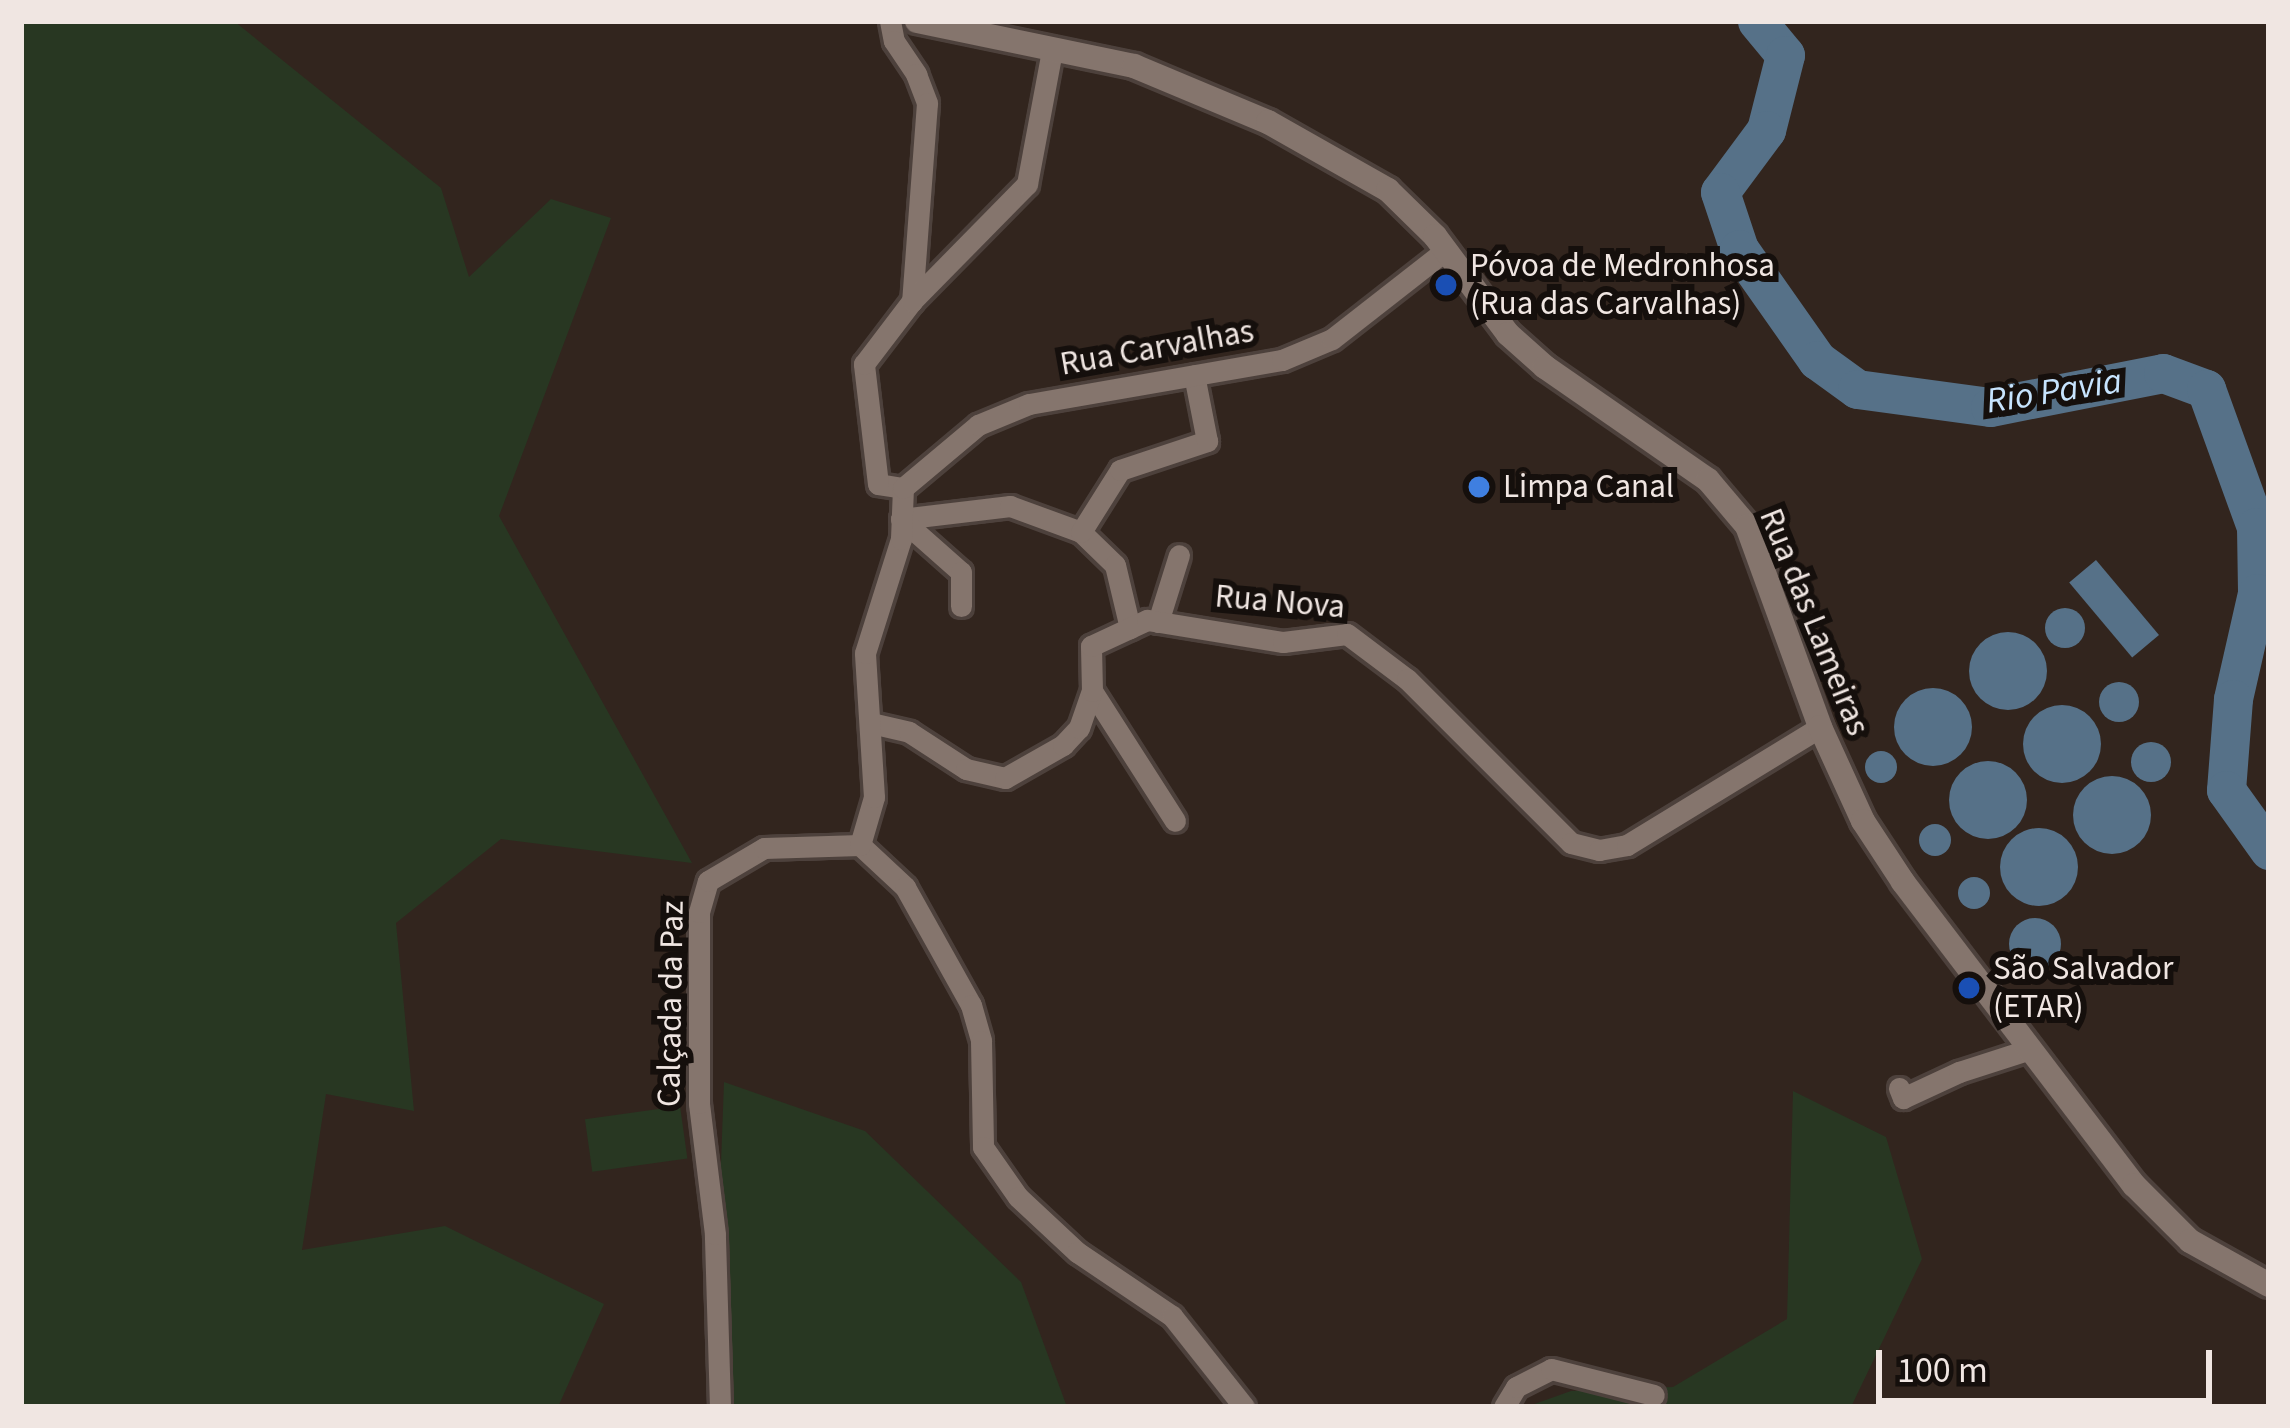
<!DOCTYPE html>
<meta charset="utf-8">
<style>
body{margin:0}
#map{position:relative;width:2290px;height:1428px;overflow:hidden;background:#32251e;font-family:"Source Sans 3",sans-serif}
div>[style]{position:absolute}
.green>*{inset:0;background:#283722;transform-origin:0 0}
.water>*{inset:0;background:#567188;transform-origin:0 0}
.round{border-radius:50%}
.river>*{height:39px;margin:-19.5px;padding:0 19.5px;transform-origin:19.5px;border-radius:19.5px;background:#567188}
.roads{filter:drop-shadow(3px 0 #4d413c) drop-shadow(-3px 0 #4d413c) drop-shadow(0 3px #4d413c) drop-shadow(0 -3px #4d413c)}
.minor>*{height:21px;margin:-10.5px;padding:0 10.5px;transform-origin:10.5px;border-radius:10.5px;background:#85756d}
.tertiary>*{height:24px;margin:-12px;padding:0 12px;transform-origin:12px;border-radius:12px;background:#85756d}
.dots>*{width:33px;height:33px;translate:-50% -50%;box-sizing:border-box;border:6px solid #150f0c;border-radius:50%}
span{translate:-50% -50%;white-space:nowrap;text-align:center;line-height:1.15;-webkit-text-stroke:12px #150f0c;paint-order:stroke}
.poi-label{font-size:33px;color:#f0e6e2}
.left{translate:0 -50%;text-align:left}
.street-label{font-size:33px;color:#f0e6e2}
.water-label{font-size:36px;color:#c7e4fe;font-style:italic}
.frame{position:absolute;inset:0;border:24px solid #f0e6e2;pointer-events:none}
.scale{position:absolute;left:1876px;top:1350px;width:336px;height:54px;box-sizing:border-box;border:6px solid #f0e6e2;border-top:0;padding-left:15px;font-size:36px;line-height:42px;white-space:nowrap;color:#f0e6e2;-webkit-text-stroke:9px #150f0c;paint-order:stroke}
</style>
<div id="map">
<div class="green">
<i style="clip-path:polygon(21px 21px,234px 21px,441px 188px,469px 277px,551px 199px,611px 218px,499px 516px,692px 863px,501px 839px,396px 923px,414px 1111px,326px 1094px,302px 1250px,445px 1226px,604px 1304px,558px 1407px,21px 1407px)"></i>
<i style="clip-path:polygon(724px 1082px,865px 1131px,1021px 1282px,1067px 1407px,712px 1407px)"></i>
<i style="clip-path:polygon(1793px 1091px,1886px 1137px,1922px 1259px,1851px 1407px,1526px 1407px,1571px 1391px,1673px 1387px,1787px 1319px)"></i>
<i style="left:680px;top:1106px;width:53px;height:96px;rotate:82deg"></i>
</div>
<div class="water">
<i style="left:2096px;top:560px;width:98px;height:35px;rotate:50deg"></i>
<i class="round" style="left:2045px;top:608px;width:40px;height:40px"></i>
<i class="round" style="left:1969px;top:632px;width:78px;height:78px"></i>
<i class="round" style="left:2099px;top:682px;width:40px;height:40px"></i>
<i class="round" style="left:1894px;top:688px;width:78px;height:78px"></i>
<i class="round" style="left:2023px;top:705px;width:78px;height:78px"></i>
<i class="round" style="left:2131px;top:742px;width:40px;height:40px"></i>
<i class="round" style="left:1865px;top:751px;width:32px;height:32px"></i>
<i class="round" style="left:1949px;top:761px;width:78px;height:78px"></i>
<i class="round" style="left:2073px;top:776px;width:78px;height:78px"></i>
<i class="round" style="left:1919px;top:824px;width:32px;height:32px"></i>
<i class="round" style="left:2000px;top:828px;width:78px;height:78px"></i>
<i class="round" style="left:1958px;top:877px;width:32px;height:32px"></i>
<i class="round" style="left:2009px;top:918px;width:52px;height:52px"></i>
</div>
<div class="river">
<i style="left:1757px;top:21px;width:44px;rotate:50.5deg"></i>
<i style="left:1785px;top:55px;width:77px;rotate:104.2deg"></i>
<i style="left:1766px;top:130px;width:77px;rotate:126.6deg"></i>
<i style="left:1720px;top:192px;width:60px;rotate:71.6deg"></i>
<i style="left:1739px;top:249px;width:136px;rotate:54.9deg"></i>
<i style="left:1817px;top:360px;width:49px;rotate:35.9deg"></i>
<i style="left:1857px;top:389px;width:134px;rotate:7.7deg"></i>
<i style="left:1990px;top:407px;width:176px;rotate:-11.1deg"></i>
<i style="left:2163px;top:373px;width:46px;rotate:20.4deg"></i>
<i style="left:2206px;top:389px;width:147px;rotate:70.1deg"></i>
<i style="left:2256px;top:527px;width:66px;rotate:89.1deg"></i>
<i style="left:2257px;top:593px;width:109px;rotate:102.8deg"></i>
<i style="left:2233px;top:699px;width:91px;rotate:94.4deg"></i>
<i style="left:2226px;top:790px;width:74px;rotate:54.4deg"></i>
</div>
<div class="roads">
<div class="minor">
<i style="left:890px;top:21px;width:20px;rotate:79deg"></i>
<i style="left:894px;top:41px;width:40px;rotate:56deg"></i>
<i style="left:916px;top:74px;width:31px;rotate:69deg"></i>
<i style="left:927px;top:103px;width:199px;rotate:94.3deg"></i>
<i style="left:903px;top:488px;width:25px;rotate:-171deg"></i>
<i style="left:878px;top:484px;width:121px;rotate:-96.7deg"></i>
<i style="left:864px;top:364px;width:79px;rotate:-52.7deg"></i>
<i style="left:912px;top:301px;width:164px;rotate:-45.5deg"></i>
<i style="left:1027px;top:184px;width:135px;rotate:-79.4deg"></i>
<i style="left:901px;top:519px;width:110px;rotate:-6.8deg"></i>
<i style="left:1010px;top:506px;width:76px;rotate:20.1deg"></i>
<i style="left:1081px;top:532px;width:47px;rotate:44.1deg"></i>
<i style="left:1115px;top:565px;width:65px;rotate:76.6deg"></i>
<i style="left:901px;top:519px;width:80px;rotate:41.5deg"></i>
<i style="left:961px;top:572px;width:34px;rotate:90deg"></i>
<i style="left:1081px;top:532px;width:73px;rotate:-57.8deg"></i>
<i style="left:1120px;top:470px;width:92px;rotate:-18.4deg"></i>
<i style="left:1207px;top:441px;width:67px;rotate:-101.1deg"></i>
<i style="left:1158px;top:622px;width:70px;rotate:-72.6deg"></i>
<i style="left:1092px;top:691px;width:154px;rotate:57.4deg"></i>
<i style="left:871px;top:723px;width:39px;rotate:13deg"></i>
<i style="left:909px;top:732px;width:68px;rotate:33deg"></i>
<i style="left:966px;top:769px;width:40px;rotate:13deg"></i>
<i style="left:1005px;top:778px;width:67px;rotate:-29.6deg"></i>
<i style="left:1063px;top:745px;width:23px;rotate:-47deg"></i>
<i style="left:1079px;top:728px;width:39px;rotate:-71deg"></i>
<i style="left:1092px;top:691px;width:45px;rotate:-91.3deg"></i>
<i style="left:1091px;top:646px;width:62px;rotate:-24.9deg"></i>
<i style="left:1147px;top:620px;width:138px;rotate:9.2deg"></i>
<i style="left:1283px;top:642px;width:64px;rotate:-7.1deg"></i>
<i style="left:1347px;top:634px;width:75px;rotate:36.9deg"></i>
<i style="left:1407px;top:679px;width:232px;rotate:45deg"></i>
<i style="left:1571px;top:843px;width:29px;rotate:14deg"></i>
<i style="left:1599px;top:850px;width:28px;rotate:-10deg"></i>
<i style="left:1627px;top:845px;width:226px;rotate:-31.4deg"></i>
<i style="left:860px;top:845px;width:62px;rotate:43deg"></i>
<i style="left:905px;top:887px;width:135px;rotate:60.8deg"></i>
<i style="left:971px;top:1005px;width:37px;rotate:74deg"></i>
<i style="left:981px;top:1041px;width:106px;rotate:88.9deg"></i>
<i style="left:983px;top:1147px;width:61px;rotate:55deg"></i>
<i style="left:1018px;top:1197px;width:81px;rotate:43deg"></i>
<i style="left:1077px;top:1252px;width:115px;rotate:34deg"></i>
<i style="left:1172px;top:1316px;width:116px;rotate:51.6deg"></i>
<i style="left:1899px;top:1088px;width:11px;rotate:68deg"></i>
<i style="left:1903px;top:1098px;width:62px;rotate:-24.9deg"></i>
<i style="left:1959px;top:1072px;width:75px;rotate:-17.9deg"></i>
<i style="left:720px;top:1407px;width:173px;rotate:-91.7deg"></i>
<i style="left:715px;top:1234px;width:132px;rotate:-97deg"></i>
<i style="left:699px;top:1103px;width:191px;rotate:-90deg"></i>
<i style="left:699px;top:912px;width:32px;rotate:-74deg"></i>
<i style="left:708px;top:881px;width:65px;rotate:-30.5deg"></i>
<i style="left:764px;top:848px;width:96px;rotate:-1.8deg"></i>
<i style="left:860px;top:845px;width:50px;rotate:-73.7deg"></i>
<i style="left:874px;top:797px;width:144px;rotate:-93.6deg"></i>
<i style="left:865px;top:653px;width:120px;rotate:-72.5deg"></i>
<i style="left:901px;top:539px;width:51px;rotate:-87.8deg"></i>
<i style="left:903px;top:488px;width:98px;rotate:-40deg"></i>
<i style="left:978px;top:425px;width:55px;rotate:-22.4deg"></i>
<i style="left:1029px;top:404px;width:257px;rotate:-9.9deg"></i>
<i style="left:1282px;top:360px;width:54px;rotate:-22.8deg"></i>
<i style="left:1332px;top:339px;width:145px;rotate:-38deg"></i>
<i style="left:1504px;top:1407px;width:23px;rotate:-59deg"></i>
<i style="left:1516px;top:1387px;width:39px;rotate:-27deg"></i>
<i style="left:1551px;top:1369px;width:106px;rotate:14.2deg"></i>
</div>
<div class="tertiary">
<i style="left:917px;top:21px;width:222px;rotate:11.7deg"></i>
<i style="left:1134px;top:66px;width:145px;rotate:22.7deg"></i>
<i style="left:1268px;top:122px;width:138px;rotate:29.5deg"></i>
<i style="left:1388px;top:190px;width:66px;rotate:44.4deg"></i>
<i style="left:1435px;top:236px;width:122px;rotate:53.3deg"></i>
<i style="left:1508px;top:334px;width:50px;rotate:41.7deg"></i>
<i style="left:1545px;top:367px;width:198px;rotate:34.7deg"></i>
<i style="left:1708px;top:480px;width:60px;rotate:49.7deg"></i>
<i style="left:1747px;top:526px;width:214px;rotate:70deg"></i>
<i style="left:1820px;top:727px;width:103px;rotate:65.4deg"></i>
<i style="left:1863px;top:821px;width:73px;rotate:56.7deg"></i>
<i style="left:1903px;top:882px;width:381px;rotate:52.7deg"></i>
<i style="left:2134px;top:1185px;width:79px;rotate:45deg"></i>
<i style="left:2190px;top:1241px;width:90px;rotate:29.1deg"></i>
</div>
</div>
<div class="dots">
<i style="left:1446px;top:285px;background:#1a4fb4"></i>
<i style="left:1479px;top:487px;background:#3f7fe0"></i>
<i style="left:1969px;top:988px;background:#1a4fb4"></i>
</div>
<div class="poi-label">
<span class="left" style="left:1470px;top:285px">Póvoa de Medronhosa<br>(Rua das Carvalhas)</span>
<span class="left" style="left:1503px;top:487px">Limpa Canal</span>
<span class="left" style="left:1993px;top:988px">São Salvador<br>(ETAR)</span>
</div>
<div class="street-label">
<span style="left:1157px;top:348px;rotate:-10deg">Rua Carvalhas</span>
<span style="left:1280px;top:602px;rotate:5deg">Rua Nova</span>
<span style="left:1814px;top:622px;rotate:68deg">Rua das Lameiras</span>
<span style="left:671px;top:1004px;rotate:-89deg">Calçada da Paz</span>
</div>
<div class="water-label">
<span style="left:2054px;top:391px;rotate:-9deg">Rio Pavia</span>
</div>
<div class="frame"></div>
<div class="scale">100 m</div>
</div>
